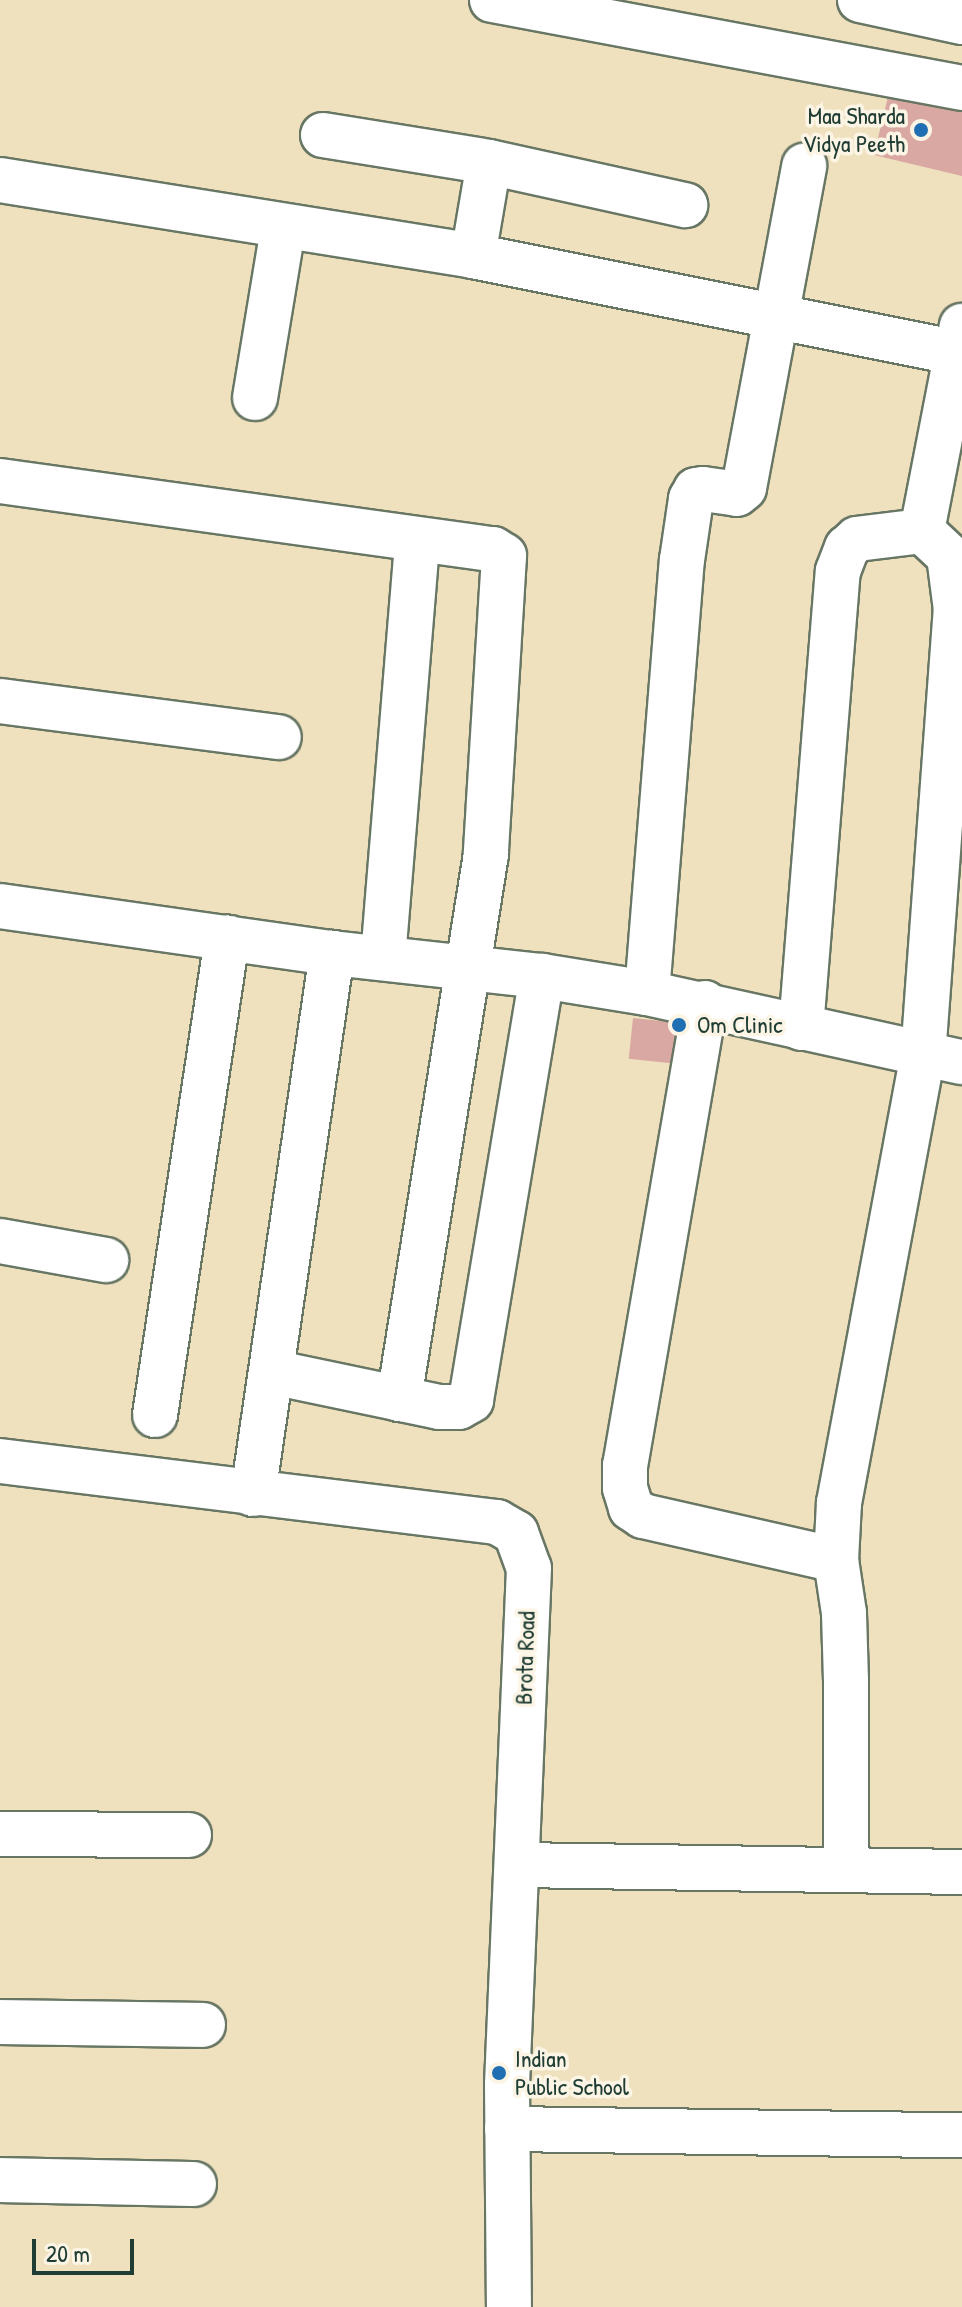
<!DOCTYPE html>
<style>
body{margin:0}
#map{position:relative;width:962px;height:2307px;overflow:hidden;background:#efe0be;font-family:"Patrick Hand",sans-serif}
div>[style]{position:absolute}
.building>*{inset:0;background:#daa8a2;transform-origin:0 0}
.roads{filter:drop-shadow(2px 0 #687664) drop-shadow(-2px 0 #687664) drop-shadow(0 2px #687664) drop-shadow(0 -2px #687664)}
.minor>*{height:44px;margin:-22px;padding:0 22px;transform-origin:22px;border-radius:22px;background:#fff}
.dots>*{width:22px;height:22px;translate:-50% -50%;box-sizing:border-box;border:4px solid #fcf5e5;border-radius:50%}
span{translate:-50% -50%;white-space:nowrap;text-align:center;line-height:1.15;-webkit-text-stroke:7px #fcf5e5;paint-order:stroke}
.poi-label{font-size:24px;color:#1f3d34}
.right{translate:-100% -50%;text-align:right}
.left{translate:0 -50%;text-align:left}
.street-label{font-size:24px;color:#1f3d34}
.scale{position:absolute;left:32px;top:2239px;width:102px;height:36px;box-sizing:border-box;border:4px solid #1f3d34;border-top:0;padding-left:10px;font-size:24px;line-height:28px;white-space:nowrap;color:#1f3d34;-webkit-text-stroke:6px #fcf5e5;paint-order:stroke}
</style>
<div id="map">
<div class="building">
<i style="clip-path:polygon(890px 88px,962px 105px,962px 176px,874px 155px)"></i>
<i style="left:633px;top:1018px;width:57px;height:41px;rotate:6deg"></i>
</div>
<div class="roads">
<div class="minor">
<i style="left:492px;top:0;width:478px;rotate:10.6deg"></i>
<i style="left:860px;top:0;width:104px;rotate:12.2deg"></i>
<i style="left:323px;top:135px;width:168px;rotate:9.2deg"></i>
<i style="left:489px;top:162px;width:201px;rotate:12.4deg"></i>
<i style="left:0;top:180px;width:479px;rotate:9.1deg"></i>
<i style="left:473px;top:256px;width:499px;rotate:11.3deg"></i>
<i style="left:473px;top:256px;width:95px;rotate:-80.3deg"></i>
<i style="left:255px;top:398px;width:172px;rotate:-80.6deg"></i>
<i style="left:0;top:481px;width:498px;rotate:7.9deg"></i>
<i style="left:493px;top:549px;width:13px;rotate:32deg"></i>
<i style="left:504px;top:556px;width:299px;rotate:93.5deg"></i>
<i style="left:486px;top:854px;width:552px;rotate:99.07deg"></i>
<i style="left:0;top:701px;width:281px;rotate:7.4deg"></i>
<i style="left:0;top:906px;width:335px;rotate:8.1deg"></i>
<i style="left:332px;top:953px;width:211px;rotate:6.3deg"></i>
<i style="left:542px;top:976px;width:106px;rotate:9.2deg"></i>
<i style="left:647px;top:993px;width:322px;rotate:12.4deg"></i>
<i style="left:383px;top:958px;width:419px;rotate:-85.3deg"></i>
<i style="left:647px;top:993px;width:434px;rotate:-85.4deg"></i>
<i style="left:682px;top:560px;width:62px;rotate:-81.6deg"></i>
<i style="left:691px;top:499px;width:10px;rotate:-61deg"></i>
<i style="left:696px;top:490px;width:7px;rotate:-8deg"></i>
<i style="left:703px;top:489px;width:34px;rotate:8deg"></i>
<i style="left:737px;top:494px;width:9px;rotate:-41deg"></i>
<i style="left:744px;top:488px;width:328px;rotate:-79.4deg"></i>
<i style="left:705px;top:1003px;width:469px;rotate:99.8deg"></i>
<i style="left:625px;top:1465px;width:23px;rotate:90deg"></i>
<i style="left:625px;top:1488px;width:21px;rotate:73deg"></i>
<i style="left:631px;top:1508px;width:14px;rotate:34deg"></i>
<i style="left:643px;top:1516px;width:198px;rotate:12.8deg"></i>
<i style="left:801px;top:1028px;width:458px;rotate:-85.4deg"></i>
<i style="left:838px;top:571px;width:25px;rotate:-69deg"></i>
<i style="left:847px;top:548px;width:13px;rotate:-42deg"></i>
<i style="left:857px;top:539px;width:65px;rotate:-7deg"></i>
<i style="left:922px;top:531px;width:209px;rotate:-79deg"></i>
<i style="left:0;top:1241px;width:108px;rotate:10.2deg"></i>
<i style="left:272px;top:1372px;width:171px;rotate:11.8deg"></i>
<i style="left:439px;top:1407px;width:20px"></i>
<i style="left:459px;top:1407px;width:14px;rotate:-30deg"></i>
<i style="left:471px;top:1400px;width:430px;rotate:-80.5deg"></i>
<i style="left:155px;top:1415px;width:483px;rotate:-81.4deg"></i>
<i style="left:0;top:1461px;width:501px;rotate:7deg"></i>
<i style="left:497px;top:1522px;width:22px;rotate:30deg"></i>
<i style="left:516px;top:1533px;width:37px;rotate:70deg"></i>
<i style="left:529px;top:1568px;width:517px;rotate:92.44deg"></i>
<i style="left:507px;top:2085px;width:222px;rotate:89.5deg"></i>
<i style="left:253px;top:1494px;width:547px;rotate:-81.69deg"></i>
<i style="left:0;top:1834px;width:189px;rotate:0.3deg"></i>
<i style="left:518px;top:1865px;width:444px;rotate:0.9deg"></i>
<i style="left:846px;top:1870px;width:189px;rotate:-90deg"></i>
<i style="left:846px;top:1681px;width:68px;rotate:-91.7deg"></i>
<i style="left:844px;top:1613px;width:54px;rotate:-98.6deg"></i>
<i style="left:836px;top:1560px;width:57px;rotate:-87deg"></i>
<i style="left:839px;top:1503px;width:455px;rotate:-79.4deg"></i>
<i style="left:923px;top:1056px;width:447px;rotate:-85.8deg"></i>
<i style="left:956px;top:610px;width:54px;rotate:-97.4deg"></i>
<i style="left:949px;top:556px;width:37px;rotate:-137deg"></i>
<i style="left:0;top:2022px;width:203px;rotate:0.8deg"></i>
<i style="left:507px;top:2129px;width:455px;rotate:0.8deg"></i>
<i style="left:0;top:2180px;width:194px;rotate:1.2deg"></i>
</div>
</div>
<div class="dots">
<i style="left:921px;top:130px;background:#1f6fb2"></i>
<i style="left:679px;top:1025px;background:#1f6fb2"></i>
<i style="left:499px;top:2073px;background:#1f6fb2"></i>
</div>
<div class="poi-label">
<span class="right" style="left:905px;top:130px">Maa Sharda<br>Vidya Peeth</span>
<span class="left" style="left:697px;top:1025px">Om Clinic</span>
<span class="left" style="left:515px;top:2073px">Indian<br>Public School</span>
</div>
<div class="street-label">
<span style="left:525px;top:1658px;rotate:-88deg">Brota Road</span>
</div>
<div class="scale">20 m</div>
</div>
